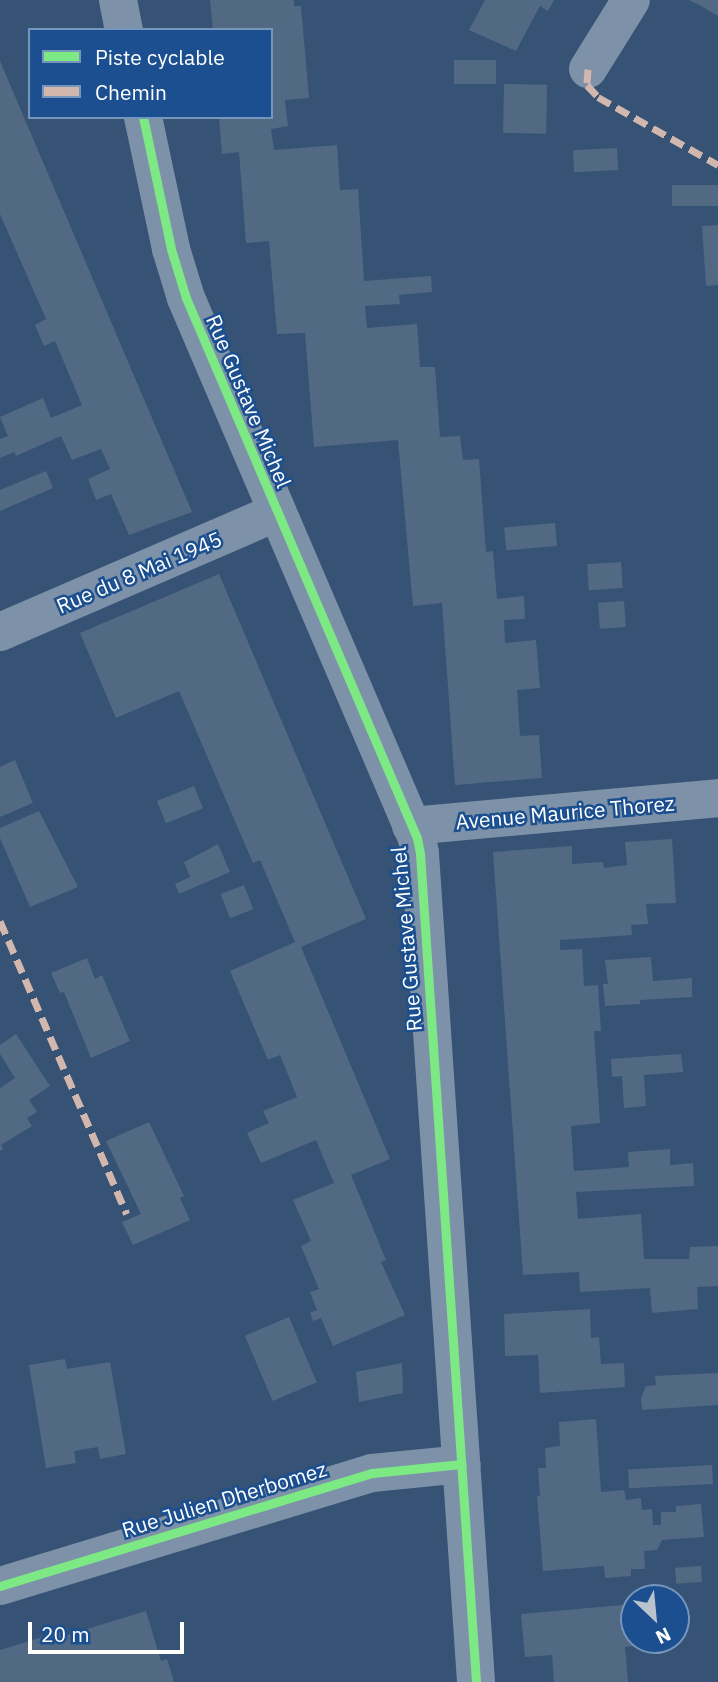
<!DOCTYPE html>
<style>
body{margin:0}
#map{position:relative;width:718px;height:1682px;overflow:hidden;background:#365274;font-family:"IBM Plex Sans",sans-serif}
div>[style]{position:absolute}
.building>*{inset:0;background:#526984;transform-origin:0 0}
.minor>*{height:38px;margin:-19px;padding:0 19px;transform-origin:19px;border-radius:19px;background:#7d92a8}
.quiet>*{height:7px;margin-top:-3.5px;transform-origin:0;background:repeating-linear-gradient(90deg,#d1b7ad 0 14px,transparent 0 21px)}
.cycleway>*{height:9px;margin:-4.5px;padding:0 4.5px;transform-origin:4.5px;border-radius:4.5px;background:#7ce984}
span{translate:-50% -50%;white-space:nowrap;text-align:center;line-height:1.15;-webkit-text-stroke:5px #1b4f8f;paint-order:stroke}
.street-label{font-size:21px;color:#fff}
.legend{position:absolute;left:28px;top:28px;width:245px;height:91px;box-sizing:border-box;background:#1b4f8f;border:2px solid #7695bc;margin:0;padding:9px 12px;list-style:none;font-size:21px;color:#fff}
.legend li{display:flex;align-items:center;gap:14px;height:35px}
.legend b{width:35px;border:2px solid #7695bc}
.north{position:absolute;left:620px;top:1584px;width:70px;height:70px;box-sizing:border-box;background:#1b4f8f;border:2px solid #7695bc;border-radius:50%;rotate:154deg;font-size:19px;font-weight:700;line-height:28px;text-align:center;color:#fff}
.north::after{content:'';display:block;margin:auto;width:24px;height:32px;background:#b9c2ce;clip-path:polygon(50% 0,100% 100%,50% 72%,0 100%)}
.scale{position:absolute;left:28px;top:1622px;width:156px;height:32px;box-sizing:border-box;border:4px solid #fff;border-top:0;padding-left:9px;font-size:21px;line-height:24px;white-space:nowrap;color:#fff;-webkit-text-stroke:5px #1b4f8f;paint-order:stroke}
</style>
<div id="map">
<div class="building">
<i style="clip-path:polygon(210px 0,294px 0,294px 6px,301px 6px,309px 98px,285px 100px,288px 126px,271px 129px,274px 150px,337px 145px,340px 190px,358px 189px,364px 281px,431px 276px,432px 292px,399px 295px,400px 304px,365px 306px,367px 328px,417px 324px,420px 367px,435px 367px,440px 437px,460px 436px,463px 460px,479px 459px,486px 552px,493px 551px,497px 599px,524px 596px,525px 619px,504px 620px,505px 643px,536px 640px,540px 688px,517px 690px,520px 736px,539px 735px,542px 778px,455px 785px,442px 603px,413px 606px,398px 440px,314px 447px,305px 333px,277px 334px,269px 241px,246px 243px,239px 152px,222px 154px,219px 117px,271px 117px,271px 30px,213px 30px)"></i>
<i style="clip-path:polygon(485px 0,554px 0,548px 11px,540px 6px,516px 51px,469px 30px)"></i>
<i style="clip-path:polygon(689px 0,718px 0,718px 16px,699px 5px)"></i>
<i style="left:496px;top:60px;width:24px;height:42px;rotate:90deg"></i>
<i style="clip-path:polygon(0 61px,192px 512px,129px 535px,111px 494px,96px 500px,88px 479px,110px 469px,101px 449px,72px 460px,61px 436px,16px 456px,14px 452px,0 458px,0 439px,8px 436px,0 417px,43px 398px,51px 418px,82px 405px,55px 341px,44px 346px,35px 325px,46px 319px,0 214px)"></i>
<i style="left:504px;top:84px;width:43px;height:49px;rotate:1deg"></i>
<i style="left:617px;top:148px;width:22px;height:44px;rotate:87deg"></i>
<i style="left:718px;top:185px;width:21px;height:46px;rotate:90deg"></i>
<i style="clip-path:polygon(718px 225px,718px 285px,706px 286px,702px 226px)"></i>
<i style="clip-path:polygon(46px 471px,53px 488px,0 511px,0 490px)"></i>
<i style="left:555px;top:523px;width:23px;height:51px;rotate:85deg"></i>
<i style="left:621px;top:562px;width:26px;height:34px;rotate:86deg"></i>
<i style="clip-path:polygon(219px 574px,366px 919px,301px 947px,390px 1159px,351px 1175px,386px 1260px,381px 1262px,405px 1315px,333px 1346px,321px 1318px,313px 1321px,310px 1313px,317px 1310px,310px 1292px,319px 1289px,301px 1246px,311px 1241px,293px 1200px,334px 1183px,316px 1140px,261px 1163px,247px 1133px,269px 1123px,263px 1111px,297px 1097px,280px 1055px,268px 1060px,230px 971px,295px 942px,260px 860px,253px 863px,179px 691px,116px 718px,80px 633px)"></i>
<i style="left:624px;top:601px;width:26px;height:26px;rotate:86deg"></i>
<i style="clip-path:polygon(15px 760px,33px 803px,0 817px,0 767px)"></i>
<i style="left:194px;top:786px;width:24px;height:40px;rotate:68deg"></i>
<i style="clip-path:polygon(39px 811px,78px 887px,30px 907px,0 838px,0 828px)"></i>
<i style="clip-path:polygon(672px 839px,676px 903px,646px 904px,648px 924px,631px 925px,632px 935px,560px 940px,560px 950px,582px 949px,584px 986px,598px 985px,601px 1031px,594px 1031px,600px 1123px,571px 1126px,574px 1171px,629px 1167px,628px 1152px,670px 1149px,670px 1165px,693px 1163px,694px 1186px,576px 1192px,578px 1219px,641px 1214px,644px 1259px,689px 1259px,690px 1247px,718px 1246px,718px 1286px,697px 1287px,698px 1309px,652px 1313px,650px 1288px,580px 1292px,579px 1272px,523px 1275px,493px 852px,572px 846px,572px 864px,603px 862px,604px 868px,627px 865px,625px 842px)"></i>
<i style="clip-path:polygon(218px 844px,230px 872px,179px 894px,175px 884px,190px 877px,184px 862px)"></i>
<i style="left:244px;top:885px;width:26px;height:25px;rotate:69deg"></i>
<i style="clip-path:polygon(651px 957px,653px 981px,692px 978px,692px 997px,640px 1000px,640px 1004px,605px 1006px,603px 984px,608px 984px,605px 960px)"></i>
<i style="clip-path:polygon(87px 958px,95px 979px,102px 975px,130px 1041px,91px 1058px,64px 992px,60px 993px,51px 973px)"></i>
<i style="clip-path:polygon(16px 1034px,50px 1086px,29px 1100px,37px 1112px,27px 1118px,32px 1126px,1px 1145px,3px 1149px,0 1151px,0 1088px,15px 1078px,0 1054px,0 1045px)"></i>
<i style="clip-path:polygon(681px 1054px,683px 1072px,644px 1075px,646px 1106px,624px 1108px,622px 1076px,612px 1077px,611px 1059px)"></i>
<i style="clip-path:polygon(149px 1122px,184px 1196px,180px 1198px,190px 1220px,133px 1245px,122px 1222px,141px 1214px,106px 1141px)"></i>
<i style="clip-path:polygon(590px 1309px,591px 1338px,599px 1337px,601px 1364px,624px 1363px,625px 1387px,540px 1393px,538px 1355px,505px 1356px,504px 1314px)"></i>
<i style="left:289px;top:1317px;width:71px;height:48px;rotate:67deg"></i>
<i style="clip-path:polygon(65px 1359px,67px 1369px,110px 1362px,126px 1454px,100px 1459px,98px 1447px,74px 1451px,76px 1463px,46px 1468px,29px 1365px)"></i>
<i style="clip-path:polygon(402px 1363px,403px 1393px,359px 1402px,356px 1372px)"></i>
<i style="clip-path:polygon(718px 1373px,718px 1405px,642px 1410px,641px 1398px,646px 1386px,656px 1385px,655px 1376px)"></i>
<i style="clip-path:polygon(596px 1419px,601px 1492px,624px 1490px,626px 1500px,641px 1498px,642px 1510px,652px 1509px,653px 1525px,661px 1525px,661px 1512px,676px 1512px,676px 1506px,701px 1504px,704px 1537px,662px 1540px,657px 1550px,644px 1551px,645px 1569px,631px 1569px,631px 1576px,605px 1578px,604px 1566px,543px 1571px,537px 1496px,540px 1496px,538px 1468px,546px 1468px,545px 1448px,560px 1446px,559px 1422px)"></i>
<i style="left:712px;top:1465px;width:19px;height:84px;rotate:87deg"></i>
<i style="left:701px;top:1566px;width:16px;height:26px;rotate:86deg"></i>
<i style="clip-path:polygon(634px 1604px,634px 1640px,644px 1640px,645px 1645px,625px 1647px,628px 1682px,554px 1682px,552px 1655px,525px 1657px,521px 1614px)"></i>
<i style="clip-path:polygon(146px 1611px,161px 1661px,167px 1659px,174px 1682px,0 1682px,0 1650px,65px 1630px,67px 1635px)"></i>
</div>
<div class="minor">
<i style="left:118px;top:0;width:31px;rotate:79deg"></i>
<i style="left:588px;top:69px;width:81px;rotate:-58.1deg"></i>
<i style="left:143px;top:117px;width:135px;rotate:78deg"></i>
<i style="left:171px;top:249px;width:51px;rotate:73deg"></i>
<i style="left:186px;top:298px;width:587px;rotate:66.84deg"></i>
<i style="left:417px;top:838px;width:16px;rotate:79deg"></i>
<i style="left:420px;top:854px;width:830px;rotate:86.13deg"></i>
<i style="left:0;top:632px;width:302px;rotate:-23.4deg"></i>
<i style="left:411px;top:826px;width:308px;rotate:-5.2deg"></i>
<i style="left:0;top:1586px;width:389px;rotate:-16.9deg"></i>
<i style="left:372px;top:1473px;width:90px;rotate:-5.7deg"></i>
</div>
<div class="quiet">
<i style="left:588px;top:69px;width:16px;rotate:94deg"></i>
<i style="left:587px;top:85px;width:16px;rotate:47deg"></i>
<i style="left:598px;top:97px;width:138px;rotate:29.5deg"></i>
<i style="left:0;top:921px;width:319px;rotate:66.6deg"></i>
</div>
<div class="cycleway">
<i style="left:143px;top:117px;width:135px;rotate:78deg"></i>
<i style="left:171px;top:249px;width:51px;rotate:73deg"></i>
<i style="left:186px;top:298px;width:587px;rotate:66.84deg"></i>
<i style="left:417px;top:838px;width:16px;rotate:79deg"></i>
<i style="left:420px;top:854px;width:830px;rotate:86.13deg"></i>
<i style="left:0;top:1586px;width:389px;rotate:-16.9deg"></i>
<i style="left:372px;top:1473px;width:90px;rotate:-5.7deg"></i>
</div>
<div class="street-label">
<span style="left:249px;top:401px;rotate:67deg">Rue Gustave Michel</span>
<span style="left:139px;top:572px;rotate:-23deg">Rue du 8 Mai 1945</span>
<span style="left:565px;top:812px;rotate:-5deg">Avenue Maurice Thorez</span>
<span style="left:406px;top:939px;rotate:-95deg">Rue Gustave Michel</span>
<span style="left:224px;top:1499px;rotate:-17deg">Rue Julien Dherbomez</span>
</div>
<ul class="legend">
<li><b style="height:9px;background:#7ce984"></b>Piste cyclable</li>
<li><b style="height:9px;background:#d1b7ad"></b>Chemin</li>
</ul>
<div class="north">N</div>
<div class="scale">20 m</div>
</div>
